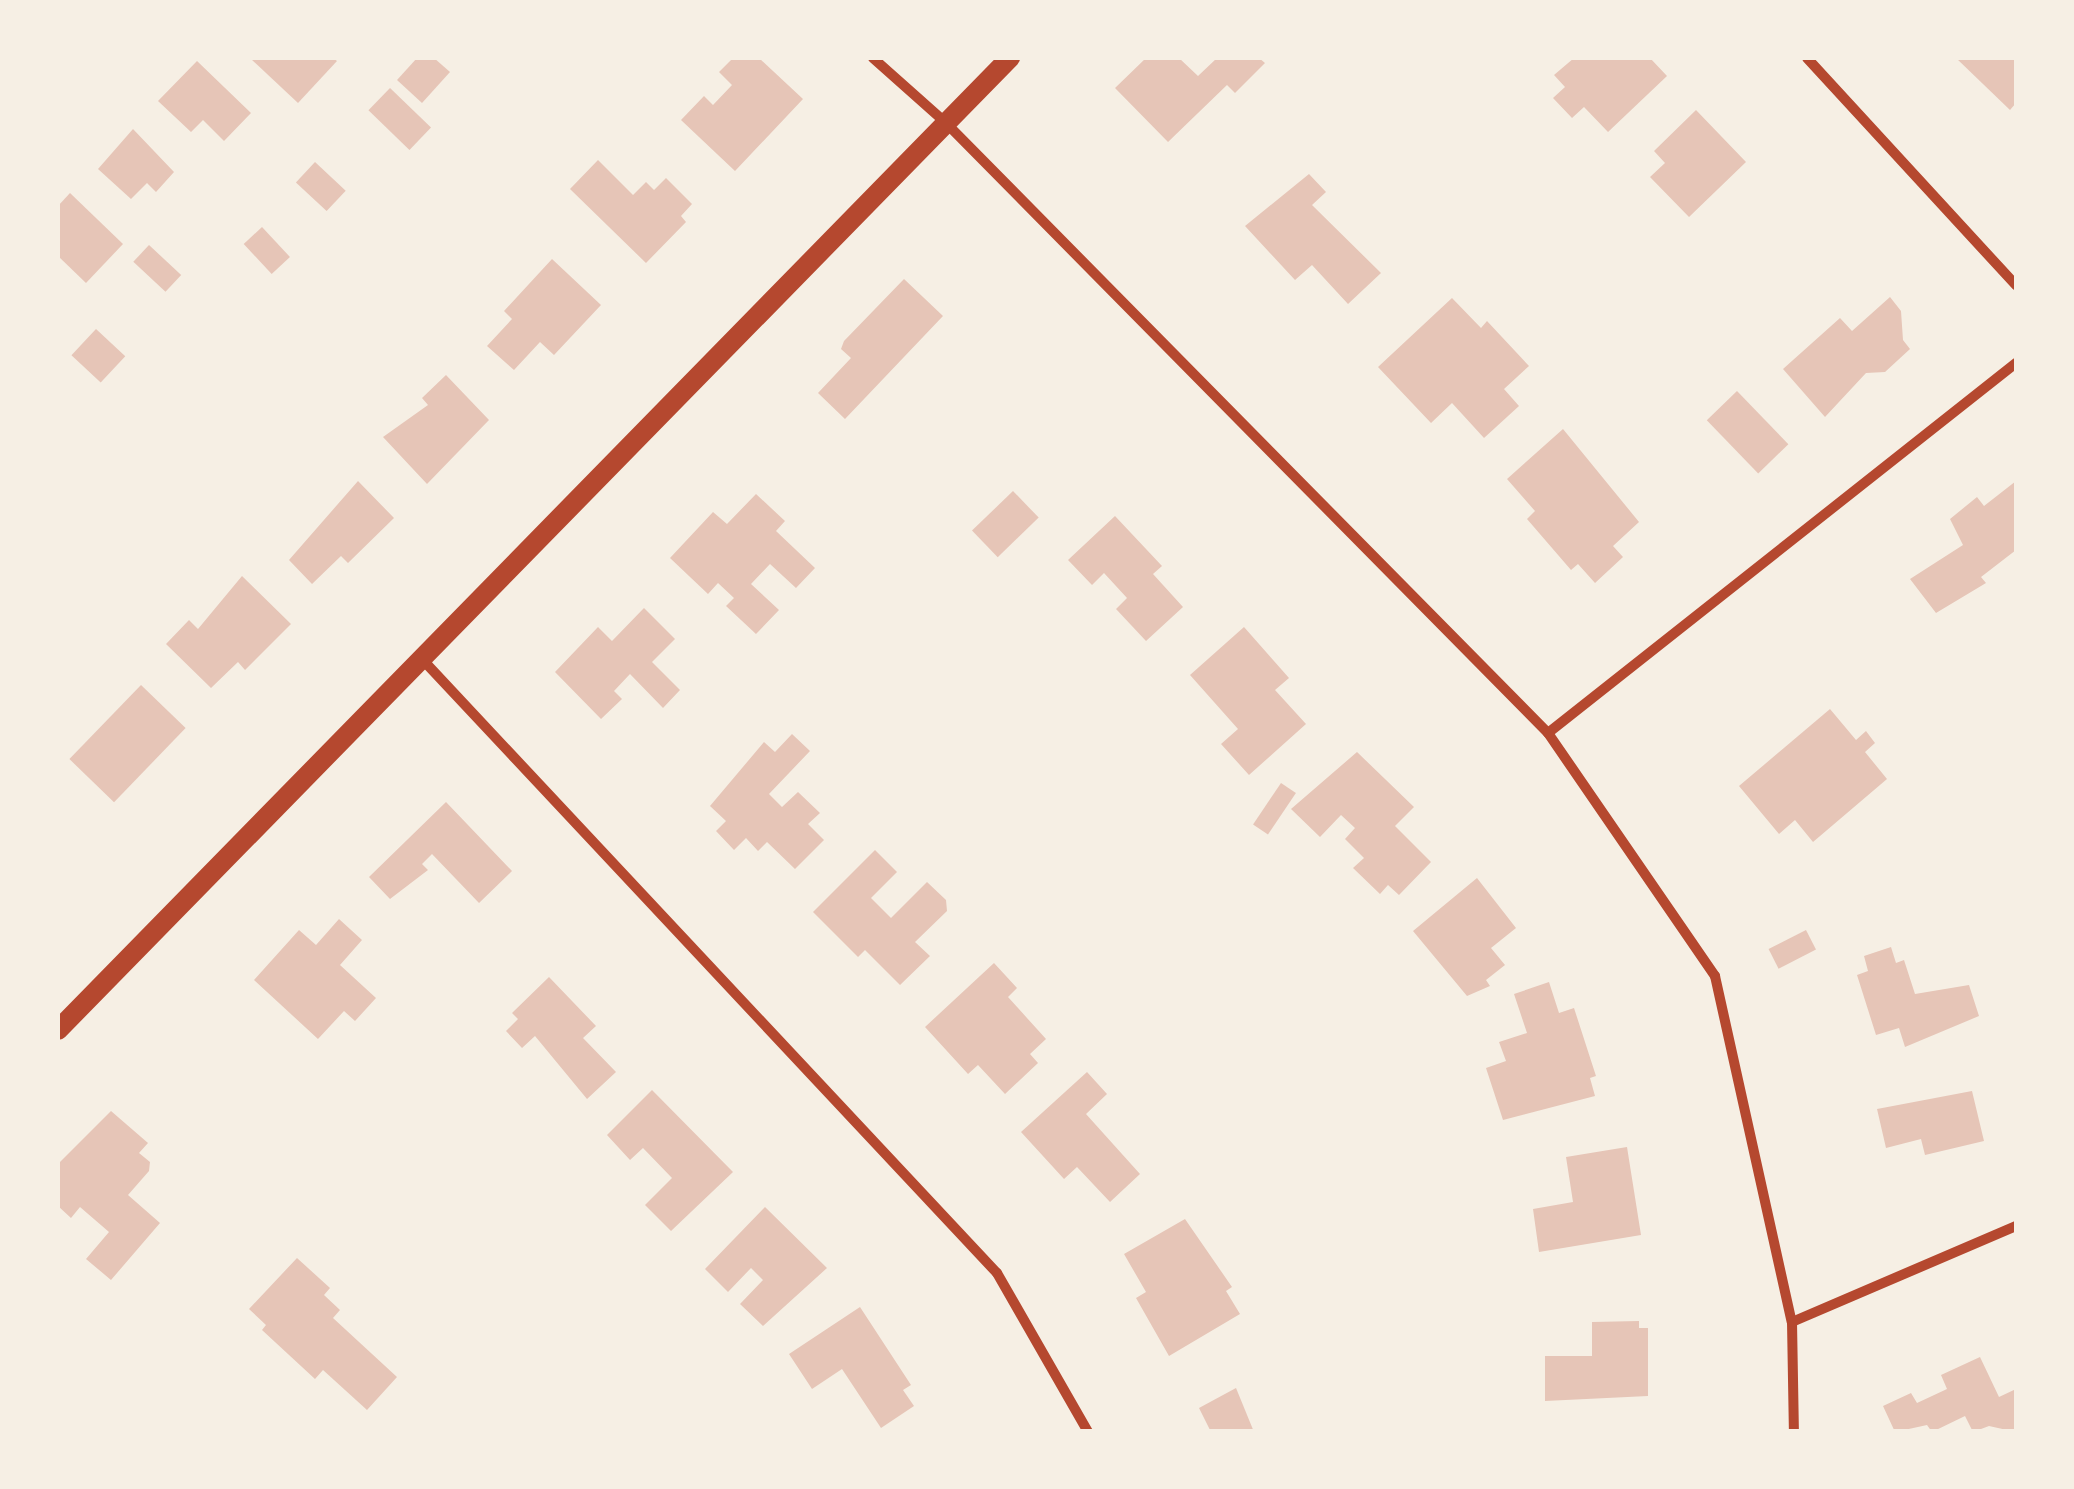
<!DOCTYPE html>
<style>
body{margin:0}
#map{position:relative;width:2074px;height:1489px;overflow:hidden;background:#f6efe4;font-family:"DejaVu Sans",sans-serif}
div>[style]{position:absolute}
.building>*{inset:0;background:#e6c5b7;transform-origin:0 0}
.minor>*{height:10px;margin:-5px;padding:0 5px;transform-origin:5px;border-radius:5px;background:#b5482f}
.secondary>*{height:20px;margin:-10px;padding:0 10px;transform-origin:10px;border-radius:10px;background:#b5482f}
span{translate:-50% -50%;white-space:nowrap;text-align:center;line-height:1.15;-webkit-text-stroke:10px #f6efe4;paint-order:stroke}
.frame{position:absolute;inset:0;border:60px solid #f6efe4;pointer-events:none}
</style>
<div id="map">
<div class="building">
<i style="clip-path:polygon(250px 58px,333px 58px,337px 61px,298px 103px)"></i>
<i style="clip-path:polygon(417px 58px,434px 58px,450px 72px,422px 103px,397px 80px)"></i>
<i style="clip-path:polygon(733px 58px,759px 58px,803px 99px,735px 171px,681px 120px,704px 96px,713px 105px,732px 85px,719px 72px)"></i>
<i style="clip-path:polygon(1146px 58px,1179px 58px,1198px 76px,1217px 58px,1259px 58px,1265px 63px,1235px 93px,1227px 85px,1168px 142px,1115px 88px)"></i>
<i style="clip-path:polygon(1574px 58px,1650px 58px,1667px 76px,1608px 132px,1584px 107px,1572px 118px,1553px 98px,1565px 87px,1554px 75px)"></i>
<i style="clip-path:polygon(1956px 58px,2016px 58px,2016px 103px,2010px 110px)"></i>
<i style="clip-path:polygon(197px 61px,251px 113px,224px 141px,203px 120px,191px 132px,158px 101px)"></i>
<i style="left:390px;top:88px;width:57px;height:31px;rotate:44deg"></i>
<i style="clip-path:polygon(1696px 110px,1746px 162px,1689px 217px,1650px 177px,1665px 163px,1654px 151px)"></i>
<i style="clip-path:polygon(133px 129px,174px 172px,156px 192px,147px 183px,131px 199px,98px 169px)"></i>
<i style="clip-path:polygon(598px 160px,633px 195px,646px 182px,654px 190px,666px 178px,692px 204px,681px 216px,686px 222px,646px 263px,570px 189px)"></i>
<i style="left:315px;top:162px;width:42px;height:28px;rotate:43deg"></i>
<i style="clip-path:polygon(1309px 174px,1326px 192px,1312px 205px,1381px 273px,1348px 304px,1312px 265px,1295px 280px,1245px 226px)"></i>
<i style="clip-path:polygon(70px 193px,123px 244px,86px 283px,58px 256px,58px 206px)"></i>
<i style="left:262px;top:227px;width:41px;height:25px;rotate:47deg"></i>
<i style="left:149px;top:245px;width:44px;height:23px;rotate:43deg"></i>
<i style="clip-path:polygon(552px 259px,601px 305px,554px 355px,540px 342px,514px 370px,487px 346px,512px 319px,504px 311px)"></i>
<i style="clip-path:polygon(904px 279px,943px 316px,845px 419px,818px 393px,851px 358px,841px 349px,844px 341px)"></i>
<i style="clip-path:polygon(1890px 297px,1901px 311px,1903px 340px,1910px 349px,1885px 372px,1866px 373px,1825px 417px,1783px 369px,1840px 318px,1852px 331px)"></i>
<i style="clip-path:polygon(1452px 298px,1481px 328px,1487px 321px,1529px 366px,1504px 389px,1519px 406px,1484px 438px,1452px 403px,1431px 423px,1378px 367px)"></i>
<i style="left:96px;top:329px;width:40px;height:36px;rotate:43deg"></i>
<i style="clip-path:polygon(446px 375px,489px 420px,427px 484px,383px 437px,428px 405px,422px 398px)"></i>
<i style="left:1737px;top:391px;width:74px;height:42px;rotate:46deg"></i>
<i style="clip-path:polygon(1563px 429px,1639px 522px,1613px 546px,1623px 557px,1595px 583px,1578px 564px,1571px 570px,1527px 519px,1535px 511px,1507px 479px)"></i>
<i style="clip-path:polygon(358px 481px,394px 518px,348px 563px,341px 556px,312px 584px,289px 560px)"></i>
<i style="clip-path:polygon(2016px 481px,2016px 550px,1981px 577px,1986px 583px,1936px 613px,1910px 579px,1963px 545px,1950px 519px,1977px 497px,1984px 506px)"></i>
<i style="left:1013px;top:491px;width:37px;height:57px;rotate:46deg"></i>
<i style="clip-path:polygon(756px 494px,785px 521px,776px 531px,815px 568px,796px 588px,770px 564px,751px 584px,779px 610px,756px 634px,726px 606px,734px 598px,718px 583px,708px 594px,670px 558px,713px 512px,727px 524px)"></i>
<i style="clip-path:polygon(1115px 516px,1162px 566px,1153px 574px,1183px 607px,1146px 641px,1116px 609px,1127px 598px,1104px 573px,1092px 585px,1068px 560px)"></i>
<i style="clip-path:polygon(242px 576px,291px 624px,245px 670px,238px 662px,211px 688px,166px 644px,189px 620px,198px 629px)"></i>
<i style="clip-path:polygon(644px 608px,675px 639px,652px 662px,680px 690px,663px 708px,630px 674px,614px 691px,622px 699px,601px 719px,555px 672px,598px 627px,612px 641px)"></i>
<i style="clip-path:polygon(1244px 627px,1289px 678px,1275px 690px,1306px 724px,1249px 775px,1221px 744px,1238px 729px,1190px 675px)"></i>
<i style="left:141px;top:685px;width:62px;height:103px;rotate:44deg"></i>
<i style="clip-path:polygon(1830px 709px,1856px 740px,1866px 731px,1875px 743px,1865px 752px,1887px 779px,1813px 842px,1795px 820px,1779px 834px,1739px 786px)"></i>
<i style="clip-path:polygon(792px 734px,810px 751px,769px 794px,782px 807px,798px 792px,820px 813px,808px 824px,824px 840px,795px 869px,767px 842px,758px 851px,746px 838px,734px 850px,716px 831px,726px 821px,710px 806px,764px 742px,775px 752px)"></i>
<i style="clip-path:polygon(1357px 752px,1414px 807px,1395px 826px,1431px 862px,1399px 895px,1388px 885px,1380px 894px,1353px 868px,1364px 858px,1345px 839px,1355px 828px,1341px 815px,1320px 837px,1291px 809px)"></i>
<i style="left:1281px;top:783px;width:18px;height:50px;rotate:34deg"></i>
<i style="clip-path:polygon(446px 802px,512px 871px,479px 903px,432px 854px,422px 864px,428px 870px,390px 899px,369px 877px)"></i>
<i style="clip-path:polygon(875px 850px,897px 872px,871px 898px,891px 918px,927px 882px,946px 900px,947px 911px,915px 942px,930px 956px,900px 985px,865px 950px,858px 957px,813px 912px)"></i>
<i style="clip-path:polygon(1477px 878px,1516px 928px,1491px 948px,1505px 965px,1486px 980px,1490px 986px,1467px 996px,1413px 931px)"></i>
<i style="clip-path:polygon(339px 919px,362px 940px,340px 965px,376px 998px,355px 1021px,344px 1011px,318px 1039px,254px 980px,299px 930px,316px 945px)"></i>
<i style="left:1806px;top:930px;width:22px;height:42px;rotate:63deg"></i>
<i style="clip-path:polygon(1891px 947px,1896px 963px,1904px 960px,1915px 994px,1969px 985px,1979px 1016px,1905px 1047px,1899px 1028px,1876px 1035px,1857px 975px,1868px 971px,1864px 956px)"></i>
<i style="clip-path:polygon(994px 963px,1017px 988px,1008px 997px,1046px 1039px,1030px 1054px,1038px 1063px,1005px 1094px,978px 1065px,968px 1074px,925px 1027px)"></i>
<i style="clip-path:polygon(549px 977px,596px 1026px,583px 1038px,616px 1072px,587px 1099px,535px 1036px,522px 1048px,506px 1031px,518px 1019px,512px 1013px)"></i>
<i style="clip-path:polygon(1549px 982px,1559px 1013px,1574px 1008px,1596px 1076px,1590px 1078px,1595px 1096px,1503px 1120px,1486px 1068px,1506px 1061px,1499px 1042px,1527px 1033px,1514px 994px)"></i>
<i style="clip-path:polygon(1087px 1072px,1107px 1094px,1086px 1114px,1140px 1174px,1110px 1202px,1077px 1167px,1064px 1179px,1021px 1132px)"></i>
<i style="clip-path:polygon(652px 1090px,733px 1172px,671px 1231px,645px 1205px,672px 1178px,643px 1148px,630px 1160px,607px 1135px)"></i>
<i style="clip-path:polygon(1972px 1091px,1984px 1141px,1925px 1155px,1921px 1139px,1886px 1148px,1877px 1109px)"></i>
<i style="clip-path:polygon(111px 1111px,148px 1143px,139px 1153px,150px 1162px,149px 1171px,128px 1195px,160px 1223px,111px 1280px,86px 1259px,109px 1232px,80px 1207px,71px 1218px,58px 1206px,58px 1164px)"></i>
<i style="clip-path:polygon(1627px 1147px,1641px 1235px,1539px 1252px,1533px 1209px,1573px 1202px,1566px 1157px)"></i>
<i style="clip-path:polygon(765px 1207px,827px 1268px,763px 1326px,740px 1304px,763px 1280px,751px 1268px,728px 1292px,705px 1269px)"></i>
<i style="clip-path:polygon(1185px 1219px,1232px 1287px,1226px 1291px,1240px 1314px,1169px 1356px,1136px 1298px,1146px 1292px,1124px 1254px)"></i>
<i style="clip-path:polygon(297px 1258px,330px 1288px,324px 1295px,340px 1310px,333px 1318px,397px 1377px,367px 1410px,323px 1370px,315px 1379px,262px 1330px,266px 1325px,249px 1309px)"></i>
<i style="clip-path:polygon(860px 1307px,911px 1385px,903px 1390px,914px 1406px,881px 1428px,842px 1369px,812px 1389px,789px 1354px)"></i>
<i style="clip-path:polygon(1639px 1321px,1639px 1328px,1648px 1328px,1648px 1396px,1545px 1401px,1545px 1356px,1592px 1356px,1592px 1322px)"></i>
<i style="clip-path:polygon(1980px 1357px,1999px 1397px,2016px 1389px,2016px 1432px,1989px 1426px,1973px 1432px,1965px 1416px,1932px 1432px,1927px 1425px,1895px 1432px,1883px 1406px,1911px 1393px,1917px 1403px,1947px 1389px,1941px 1375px)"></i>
<i style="clip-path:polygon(1236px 1388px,1254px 1432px,1210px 1430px,1199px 1408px)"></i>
</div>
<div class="minor">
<i style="left:873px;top:58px;width:99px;rotate:41.7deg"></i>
<i style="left:947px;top:124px;width:856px;rotate:45.38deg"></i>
<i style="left:1548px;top:733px;width:295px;rotate:55.5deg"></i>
<i style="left:1715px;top:976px;width:354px;rotate:77.5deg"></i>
<i style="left:1792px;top:1322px;width:110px;rotate:89deg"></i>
<i style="left:1807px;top:58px;width:309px;rotate:47.4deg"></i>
<i style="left:422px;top:659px;width:841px;rotate:46.88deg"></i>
<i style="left:997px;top:1273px;width:183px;rotate:60.2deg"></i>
<i style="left:1548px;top:733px;width:597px;rotate:-38.33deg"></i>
<i style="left:1792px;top:1322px;width:244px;rotate:-23.2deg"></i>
</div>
<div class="secondary">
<i style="left:58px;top:1030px;width:1361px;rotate:-45.6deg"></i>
</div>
<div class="frame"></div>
</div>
